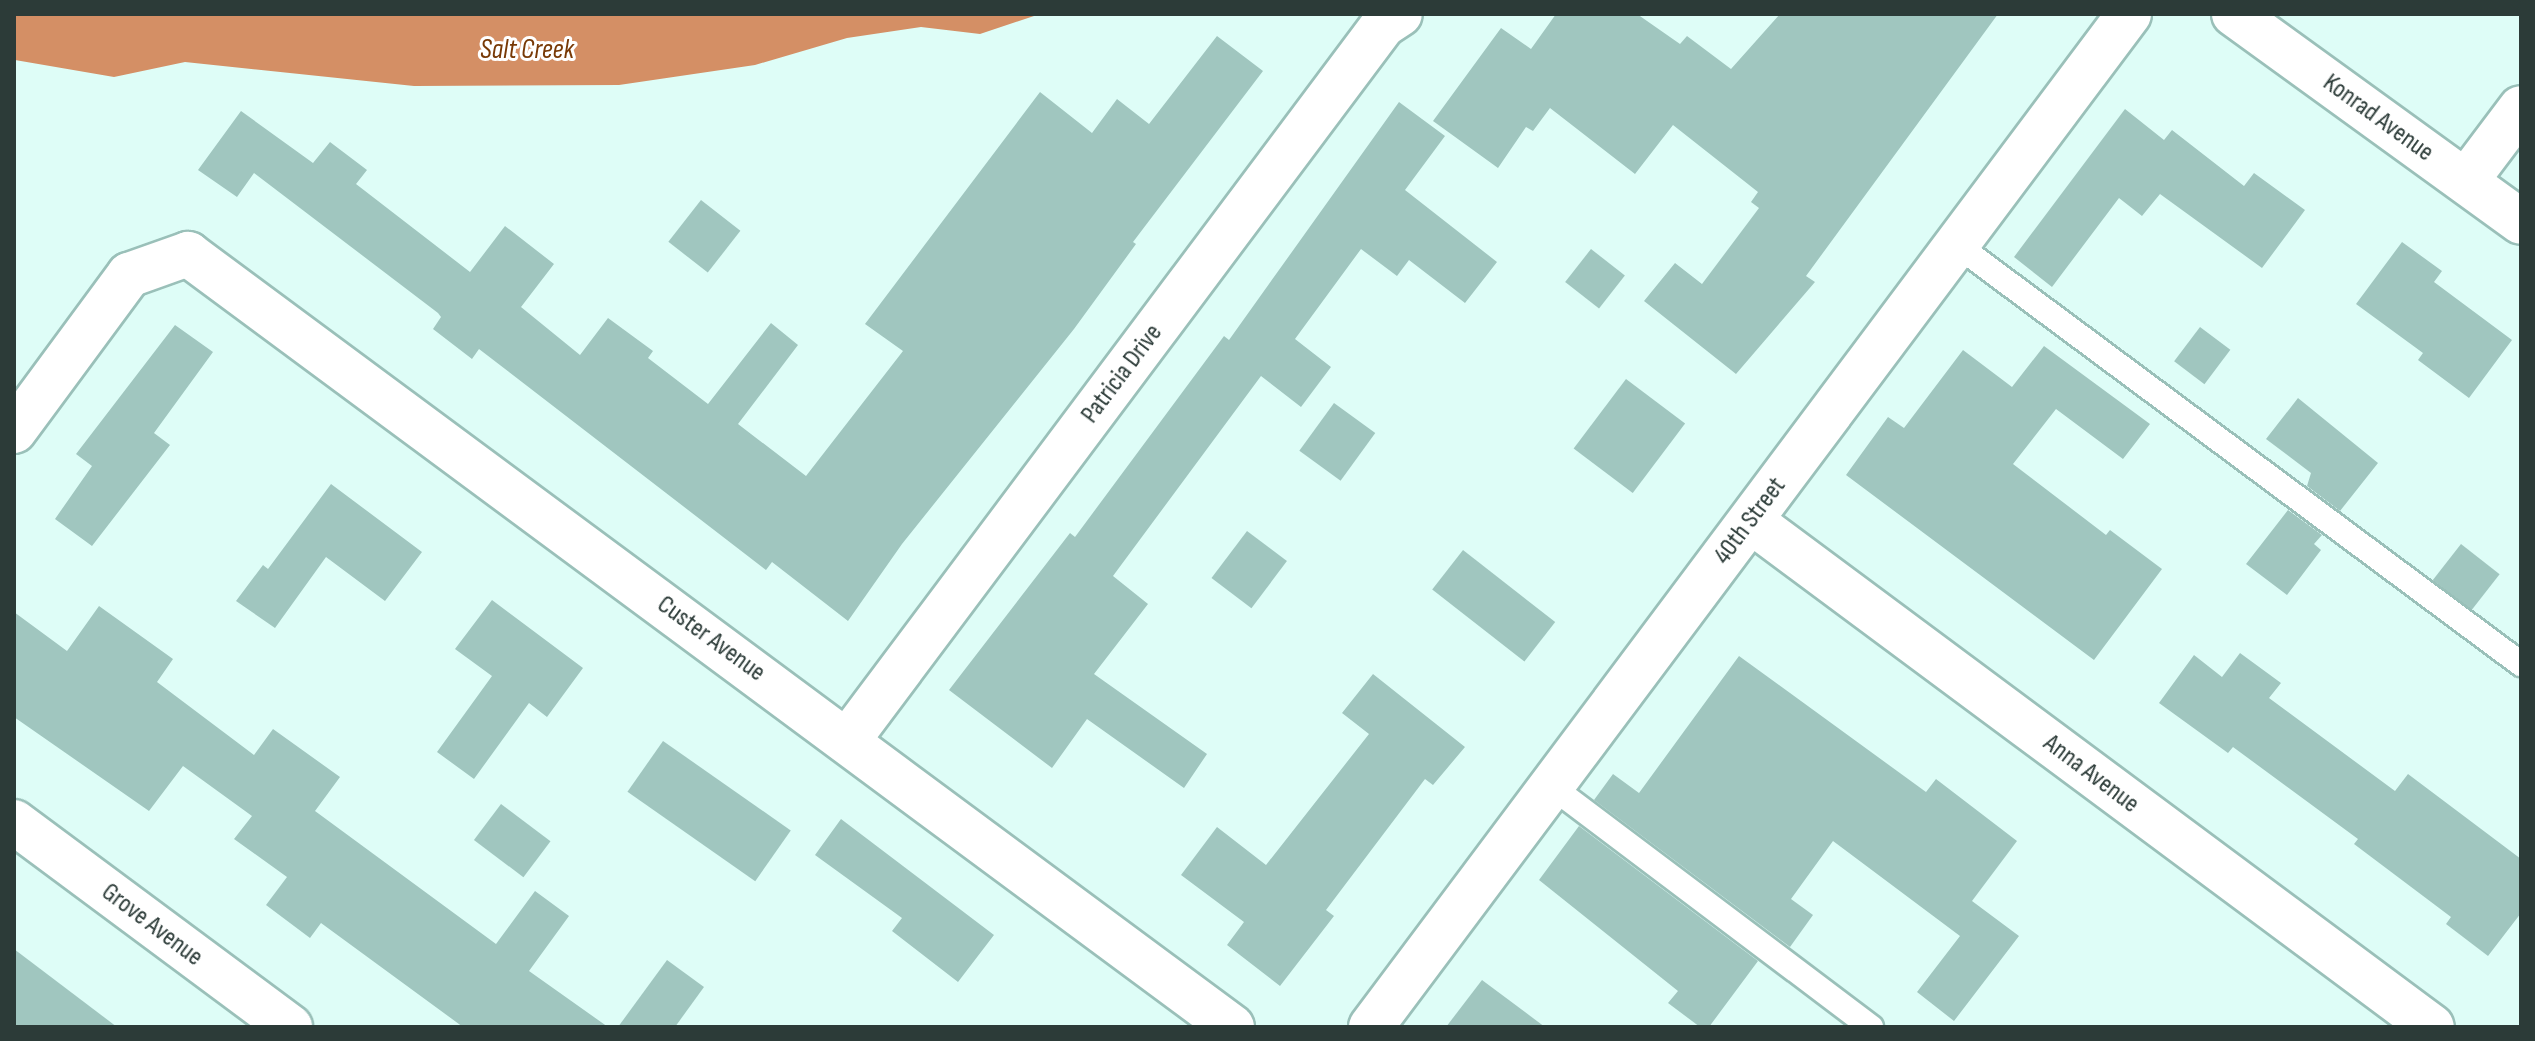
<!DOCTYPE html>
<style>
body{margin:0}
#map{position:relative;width:2535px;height:1041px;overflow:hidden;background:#defdf7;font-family:"Sofia Sans Condensed",sans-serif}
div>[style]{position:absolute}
.water>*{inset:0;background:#d48f65}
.building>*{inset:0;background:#a0c6bf;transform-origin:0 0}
.roads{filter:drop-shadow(2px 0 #9ac0b9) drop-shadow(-2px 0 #9ac0b9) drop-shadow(0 2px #9ac0b9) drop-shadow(0 -2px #9ac0b9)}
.service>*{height:24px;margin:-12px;padding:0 12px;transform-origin:12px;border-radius:12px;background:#fff}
.minor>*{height:44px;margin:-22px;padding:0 22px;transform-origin:22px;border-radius:22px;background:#fff}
span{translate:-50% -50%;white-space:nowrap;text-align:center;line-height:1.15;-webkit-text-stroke:6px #fff;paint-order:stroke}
.street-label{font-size:26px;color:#2c3b38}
.water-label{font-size:28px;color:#783906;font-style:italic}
.frame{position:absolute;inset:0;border:16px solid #2c3b38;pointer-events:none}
</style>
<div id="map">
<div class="water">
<i style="clip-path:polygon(14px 14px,1040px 14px,980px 34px,921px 27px,847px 38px,755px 65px,619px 85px,414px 86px,185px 62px,114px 77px,15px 60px)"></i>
</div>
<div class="building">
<i style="clip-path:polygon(1556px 14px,1637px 14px,1680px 44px,1687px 36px,1731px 69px,1780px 14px,1998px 14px,1806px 276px,1815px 282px,1736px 374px,1644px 301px,1675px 263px,1702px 284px,1759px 208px,1751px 202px,1758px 192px,1673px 125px,1635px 174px,1550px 108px,1533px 131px,1526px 127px,1498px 168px,1433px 121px,1501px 28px,1531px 49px)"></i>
<i style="clip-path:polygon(1217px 36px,1263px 71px,1133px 242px,1136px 244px,1074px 329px,902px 544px,848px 621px,772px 562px,766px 570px,479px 349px,472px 359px,433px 329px,441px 317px,438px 313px,254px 173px,237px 197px,198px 170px,241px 111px,313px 163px,330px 142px,367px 170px,356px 184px,470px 272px,505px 226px,554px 264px,521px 307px,580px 355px,608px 318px,653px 351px,648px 358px,708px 404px,771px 323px,798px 345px,738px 424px,806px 476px,903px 351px,865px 324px,1040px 92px,1092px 133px,1117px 99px,1149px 124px)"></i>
<i style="clip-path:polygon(1399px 102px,1445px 136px,1405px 190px,1497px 262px,1465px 303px,1409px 260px,1397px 276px,1361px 249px,1295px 339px,1331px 367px,1301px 407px,1261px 376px,1113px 576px,1148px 604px,1094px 674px,1207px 754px,1184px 788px,1087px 719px,1052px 768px,949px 690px,1070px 533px,1075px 537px,1224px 336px,1229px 340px)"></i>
<i style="clip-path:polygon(2125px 109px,2164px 140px,2172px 130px,2244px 186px,2254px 173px,2305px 210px,2262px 268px,2160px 194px,2142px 216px,2119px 198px,2052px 287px,2014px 257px)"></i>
<i style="left:701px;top:200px;width:50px;height:53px;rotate:38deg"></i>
<i style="clip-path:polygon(2402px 242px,2442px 271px,2434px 282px,2512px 340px,2469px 398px,2418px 360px,2423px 353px,2356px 304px)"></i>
<i style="left:1591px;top:249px;width:43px;height:42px;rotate:38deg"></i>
<i style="clip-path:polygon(175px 325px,213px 352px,154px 433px,170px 445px,92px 546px,55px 519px,92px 466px,76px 454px)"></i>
<i style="left:2200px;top:327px;width:38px;height:43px;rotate:37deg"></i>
<i style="clip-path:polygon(2044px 346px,2150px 424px,2123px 459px,2056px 409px,2013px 464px,2106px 535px,2110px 530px,2162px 569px,2094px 660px,1846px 475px,1888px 417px,1904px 428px,1963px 350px,2012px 387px)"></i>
<i style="left:1626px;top:379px;width:74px;height:87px;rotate:37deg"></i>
<i style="clip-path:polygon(2298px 398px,2378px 463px,2340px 511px,2307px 486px,2311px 473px,2266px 439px)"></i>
<i style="left:1334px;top:403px;width:51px;height:59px;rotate:36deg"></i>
<i style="clip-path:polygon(331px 484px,422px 552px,385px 601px,326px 557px,275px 628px,236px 601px,263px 565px,268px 569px)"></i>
<i style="clip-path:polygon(2288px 510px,2322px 535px,2314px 544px,2321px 550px,2287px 595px,2246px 564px)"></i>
<i style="left:1247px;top:531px;width:50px;height:59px;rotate:37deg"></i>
<i style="left:2461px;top:544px;width:49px;height:46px;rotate:38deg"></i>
<i style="left:1463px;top:550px;width:117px;height:50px;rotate:38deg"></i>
<i style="clip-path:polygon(492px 600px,583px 668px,547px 717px,529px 703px,474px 779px,437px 752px,492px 676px,455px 649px)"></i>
<i style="clip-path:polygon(99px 606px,173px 659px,157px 682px,254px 755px,273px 729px,340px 777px,315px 811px,496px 944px,535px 891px,569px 916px,529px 971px,608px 1027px,463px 1027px,321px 923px,310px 938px,266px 905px,287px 877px,234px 839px,252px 816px,183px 766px,149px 811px,14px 717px,14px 612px,67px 651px)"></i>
<i style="clip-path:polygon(2240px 653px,2281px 683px,2269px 698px,2395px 791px,2408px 774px,2521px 859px,2521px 913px,2488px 956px,2446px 924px,2451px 917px,2354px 844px,2358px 839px,2233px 747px,2228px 753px,2159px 703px,2194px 655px,2222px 677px)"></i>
<i style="clip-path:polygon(1739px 656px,1926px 792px,1936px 779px,2017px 841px,1972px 901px,2019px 936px,1954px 1021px,1917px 992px,1960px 936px,1833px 841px,1791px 899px,1813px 915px,1790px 947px,1594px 800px,1613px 774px,1639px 793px)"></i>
<i style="clip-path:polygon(1373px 674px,1465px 747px,1433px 785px,1425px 779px,1326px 910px,1334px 916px,1280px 986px,1227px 945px,1244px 922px,1181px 875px,1217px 827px,1266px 865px,1369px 734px,1342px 713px)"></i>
<i style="left:663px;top:741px;width:156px;height:62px;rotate:35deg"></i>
<i style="left:501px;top:804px;width:62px;height:45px;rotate:37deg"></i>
<i style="clip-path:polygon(841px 819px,994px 935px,958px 982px,892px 931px,902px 918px,815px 855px)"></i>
<i style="clip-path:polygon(1579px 826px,1758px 961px,1709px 1027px,1700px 1027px,1668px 1003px,1678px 991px,1539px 880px)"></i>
<i style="clip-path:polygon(14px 949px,117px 1027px,14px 1027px)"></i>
<i style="clip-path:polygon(667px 960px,704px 987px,675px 1027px,618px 1027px)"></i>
<i style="clip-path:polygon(1482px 980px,1545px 1027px,1446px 1027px)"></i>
</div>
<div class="roads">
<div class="service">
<i style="left:1957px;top:245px;width:703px;rotate:36.61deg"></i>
<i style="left:1551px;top:786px;width:401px;rotate:37deg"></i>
</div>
<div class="minor">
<i style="left:2234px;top:14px;width:354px;rotate:35.9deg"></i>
<i style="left:2466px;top:181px;width:91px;rotate:-53deg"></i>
<i style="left:14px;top:431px;width:194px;rotate:-53.6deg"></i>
<i style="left:129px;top:275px;width:63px;rotate:-19.6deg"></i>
<i style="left:188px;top:254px;width:1299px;rotate:36.52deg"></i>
<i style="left:1751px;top:521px;width:848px;rotate:36.61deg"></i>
<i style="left:848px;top:740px;width:893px;rotate:-53.19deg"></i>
<i style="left:1383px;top:25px;width:20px;rotate:-33deg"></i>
<i style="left:14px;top:822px;width:344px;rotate:36.6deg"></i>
<i style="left:1371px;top:1027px;width:1265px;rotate:-53.19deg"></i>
</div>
</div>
<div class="street-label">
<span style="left:2378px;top:118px;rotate:36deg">Konrad Avenue</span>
<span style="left:1122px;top:374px;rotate:-53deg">Patricia Drive</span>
<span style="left:1750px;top:521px;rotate:-53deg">40th Street</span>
<span style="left:711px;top:639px;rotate:36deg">Custer Avenue</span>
<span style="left:2091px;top:774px;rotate:37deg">Anna Avenue</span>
<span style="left:152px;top:925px;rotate:37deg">Grove Avenue</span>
</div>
<div class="water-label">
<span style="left:527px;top:50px">Salt Creek</span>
</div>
<div class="frame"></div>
</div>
